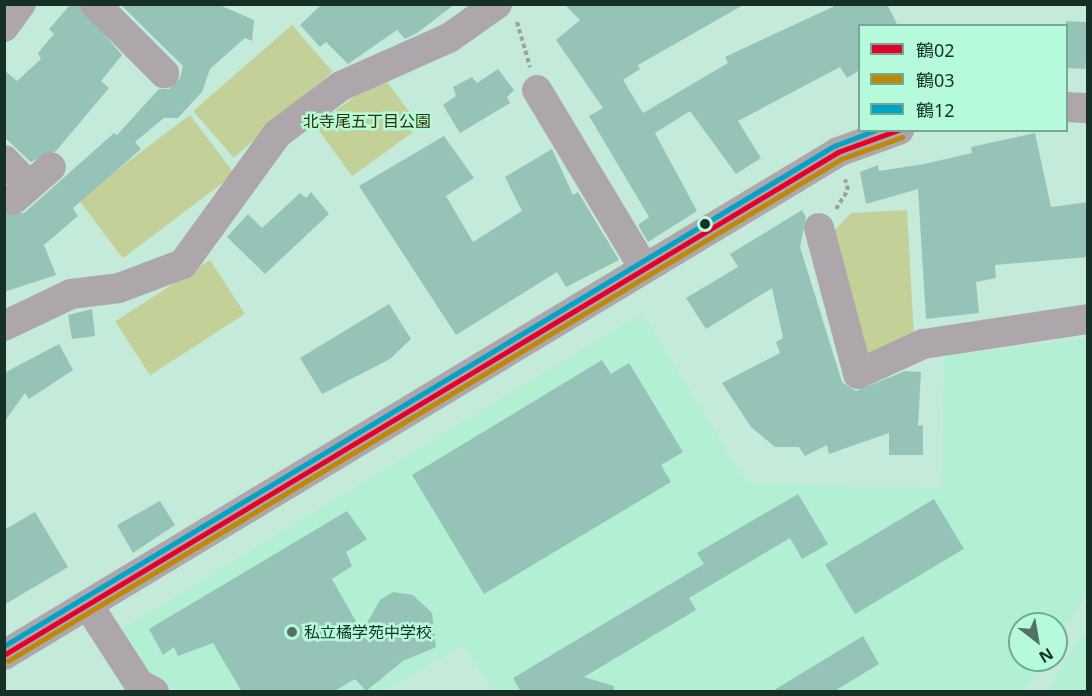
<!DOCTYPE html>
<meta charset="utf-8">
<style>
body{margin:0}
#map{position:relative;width:1092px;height:696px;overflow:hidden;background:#c4ebd9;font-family:"Noto Sans","Noto Sans JP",sans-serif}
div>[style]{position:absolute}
.built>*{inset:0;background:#b2efd3}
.green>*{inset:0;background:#c3d199;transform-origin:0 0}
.building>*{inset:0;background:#96c3b8;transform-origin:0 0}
.path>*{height:4px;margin-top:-2px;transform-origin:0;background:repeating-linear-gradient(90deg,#9da2a1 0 4.5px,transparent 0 7.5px)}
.minor>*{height:30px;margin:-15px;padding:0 15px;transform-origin:15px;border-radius:15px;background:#ada7ab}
.bus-1>*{height:4.5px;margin:-2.25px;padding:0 2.25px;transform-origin:2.25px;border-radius:2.25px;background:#e4002b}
.bus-2>*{height:4.5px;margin:-2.25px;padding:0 2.25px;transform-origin:2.25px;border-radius:2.25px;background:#be8909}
.bus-3>*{height:4.5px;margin:-2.25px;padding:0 2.25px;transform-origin:2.25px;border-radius:2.25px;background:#01a3c6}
.dots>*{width:16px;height:16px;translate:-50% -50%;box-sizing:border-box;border:3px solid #b5fada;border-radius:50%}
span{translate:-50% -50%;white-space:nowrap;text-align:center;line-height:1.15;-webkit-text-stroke:5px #b5fada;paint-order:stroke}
.park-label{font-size:16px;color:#333005}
.poi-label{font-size:16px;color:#153125}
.left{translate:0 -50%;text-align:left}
.frame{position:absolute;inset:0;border:6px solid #153125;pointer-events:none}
.legend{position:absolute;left:858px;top:24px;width:210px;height:108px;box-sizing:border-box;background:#b5fada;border:2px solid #75aa92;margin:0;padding:8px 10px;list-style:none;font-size:18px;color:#153125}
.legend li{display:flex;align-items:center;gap:12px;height:30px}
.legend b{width:30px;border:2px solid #75aa92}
.north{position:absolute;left:1008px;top:612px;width:60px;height:60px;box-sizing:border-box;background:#b5fada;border:2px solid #75aa92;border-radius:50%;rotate:149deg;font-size:16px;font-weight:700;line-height:24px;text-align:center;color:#153125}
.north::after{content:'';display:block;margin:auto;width:21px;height:27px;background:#527264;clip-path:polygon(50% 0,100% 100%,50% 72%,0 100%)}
</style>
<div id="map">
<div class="built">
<i style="clip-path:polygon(642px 313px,747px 483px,942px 488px,944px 356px,1087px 338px,1087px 594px,1056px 643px,1056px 624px,1020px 624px,1020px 660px,1045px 660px,1024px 691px,493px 691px,464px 645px,383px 691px,178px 691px,154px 679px,122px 629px)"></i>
<i style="clip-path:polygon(1087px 627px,1087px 691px,1047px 691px)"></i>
</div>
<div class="green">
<i style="left:292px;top:25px;width:62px;height:131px;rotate:49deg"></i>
<i style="left:383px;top:76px;width:63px;height:84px;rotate:54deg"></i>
<i style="left:190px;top:115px;width:74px;height:140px;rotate:53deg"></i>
<i style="clip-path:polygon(907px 210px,914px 337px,866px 360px,832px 233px,851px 213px)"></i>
<i style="left:210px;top:260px;width:64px;height:113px;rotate:57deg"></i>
</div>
<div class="building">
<i style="clip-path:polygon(71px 4px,78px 4px,122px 55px,101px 81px,109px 88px,56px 151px,31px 162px,4px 137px,4px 70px,17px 81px,41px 59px,38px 53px,54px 34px,49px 29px)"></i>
<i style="clip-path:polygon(120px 4px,217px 4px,254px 20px,252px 41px,245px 38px,210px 69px,202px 92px,178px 118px,164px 118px,135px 142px,141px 149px,73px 208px,78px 216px,44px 245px,56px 275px,4px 292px,4px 214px,24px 213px,114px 133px,117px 135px,159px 89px,169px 89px,180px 78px,183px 66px)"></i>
<i style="clip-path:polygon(322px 4px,455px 4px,417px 33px,405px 39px,397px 30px,348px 64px,326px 42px,320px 47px,300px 25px)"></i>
<i style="clip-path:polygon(564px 4px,745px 4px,638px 65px,640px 69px,623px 80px,643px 113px,728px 63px,725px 57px,839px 4px,887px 4px,898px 26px,860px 26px,860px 70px,847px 78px,840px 67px,738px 121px,761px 158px,736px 174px,690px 111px,655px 133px,697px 211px,648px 242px,638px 225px,649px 217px,589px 116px,603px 108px,556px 40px,580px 20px)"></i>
<i style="left:1066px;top:21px;width:22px;height:47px;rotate:3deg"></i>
<i style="clip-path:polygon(498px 69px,514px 90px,507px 97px,510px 103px,460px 133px,443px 105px,456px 96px,453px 87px,472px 77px,477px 83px)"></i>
<i style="clip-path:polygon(1035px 133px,1051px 207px,1088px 202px,1088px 257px,995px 265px,996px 278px,976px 282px,979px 313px,926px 319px,918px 189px,866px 204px,860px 172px,878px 165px,879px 171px,924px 164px,972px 153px,971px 147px)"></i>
<i style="clip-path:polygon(444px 136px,474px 178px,446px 196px,473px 242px,522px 211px,505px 177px,552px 149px,573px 195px,578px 192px,619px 260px,566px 287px,557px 272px,456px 335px,359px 186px)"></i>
<i style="clip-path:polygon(311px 192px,329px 214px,265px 274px,227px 237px,248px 214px,262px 228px,300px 193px,306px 198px)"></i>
<i style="clip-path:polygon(802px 210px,806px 217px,800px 247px,842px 382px,856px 391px,905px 371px,921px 372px,918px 426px,923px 425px,923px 455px,889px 455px,889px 433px,829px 454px,827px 445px,805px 456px,799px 447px,775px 447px,751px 427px,722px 383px,780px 353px,776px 342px,783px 338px,772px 288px,706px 329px,686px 298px,738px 267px,730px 254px)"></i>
<i style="clip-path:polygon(389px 304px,411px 339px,390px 359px,322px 394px,300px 358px)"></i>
<i style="clip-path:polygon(92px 309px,95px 336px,72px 339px,68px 315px)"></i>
<i style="clip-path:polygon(59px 344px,73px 370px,29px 399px,25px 393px,4px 422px,4px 373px)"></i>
<i style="clip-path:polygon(602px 360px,611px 374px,629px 363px,683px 452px,661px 465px,671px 482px,484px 594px,412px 475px)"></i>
<i style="clip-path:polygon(798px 494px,828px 544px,802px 559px,790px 538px,689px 598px,696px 610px,584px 677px,614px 686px,614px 692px,521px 692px,513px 678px,704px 564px,697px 553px)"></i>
<i style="left:934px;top:499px;width:58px;height:127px;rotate:59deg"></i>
<i style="clip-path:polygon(160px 501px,175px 525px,133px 553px,117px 525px)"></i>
<i style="clip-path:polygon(347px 511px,367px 539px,346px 552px,352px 566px,332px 579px,362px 632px,380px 600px,393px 592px,413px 595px,432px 613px,436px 647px,403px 661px,366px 691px,355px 679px,333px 692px,242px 692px,213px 643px,178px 656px,174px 647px,163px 655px,149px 629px)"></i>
<i style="clip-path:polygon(35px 512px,68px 567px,4px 605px,4px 530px)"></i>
<i style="clip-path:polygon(863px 636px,879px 664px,833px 692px,771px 692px)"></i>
</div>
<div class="path">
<i style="left:517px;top:22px;width:47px;rotate:73.9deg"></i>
<i style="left:836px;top:209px;width:22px;rotate:-58deg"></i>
<i style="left:848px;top:190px;width:11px;rotate:-105deg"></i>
</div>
<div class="minor">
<i style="left:95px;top:4px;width:98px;rotate:45deg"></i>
<i style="left:4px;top:27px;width:29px;rotate:-54deg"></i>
<i style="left:537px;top:90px;width:208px;rotate:59deg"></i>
<i style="left:1066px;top:107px;width:22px;rotate:3deg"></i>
<i style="left:4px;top:160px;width:35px;rotate:46deg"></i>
<i style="left:13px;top:200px;width:50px;rotate:-41deg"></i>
<i style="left:819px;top:228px;width:151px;rotate:75deg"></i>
<i style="left:858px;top:374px;width:72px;rotate:-24.8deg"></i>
<i style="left:923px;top:344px;width:167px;rotate:-8.6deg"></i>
<i style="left:4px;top:326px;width:74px;rotate:-25.5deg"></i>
<i style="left:71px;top:294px;width:48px;rotate:-7.1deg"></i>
<i style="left:119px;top:288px;width:68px;rotate:-20.6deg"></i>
<i style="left:183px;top:264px;width:160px;rotate:-54.1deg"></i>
<i style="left:277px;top:134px;width:80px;rotate:-36.9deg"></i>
<i style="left:341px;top:86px;width:118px;rotate:-24deg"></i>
<i style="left:449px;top:38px;width:59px;rotate:-35.3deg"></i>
<i style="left:90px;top:608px;width:90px;rotate:57.2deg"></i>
<i style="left:139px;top:684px;width:17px;rotate:28deg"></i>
<i style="left:4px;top:655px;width:974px;rotate:-31.09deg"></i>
<i style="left:838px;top:152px;width:65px;rotate:-19.8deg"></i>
</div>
<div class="bus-1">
<i style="left:4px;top:655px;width:974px;rotate:-31.09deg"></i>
<i style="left:838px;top:152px;width:64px;rotate:-20.1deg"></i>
</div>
<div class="bus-2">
<i style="left:8px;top:661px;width:973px;rotate:-31.07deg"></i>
<i style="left:841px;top:159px;width:65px;rotate:-19.8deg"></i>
</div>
<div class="bus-3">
<i style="left:4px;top:646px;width:969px;rotate:-31.07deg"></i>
<i style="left:834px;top:146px;width:45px;rotate:-20.9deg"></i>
</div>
<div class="dots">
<i style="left:705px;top:224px;background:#153125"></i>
<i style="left:292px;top:632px;background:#527264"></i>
</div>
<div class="park-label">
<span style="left:367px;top:121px">北寺尾五丁目公園</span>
</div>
<div class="poi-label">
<span class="left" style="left:304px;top:632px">私立橘学苑中学校</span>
</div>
<div class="frame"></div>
<ul class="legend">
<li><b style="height:8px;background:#e4002b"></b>鶴02</li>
<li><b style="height:8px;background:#be8909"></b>鶴03</li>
<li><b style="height:8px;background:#01a3c6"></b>鶴12</li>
</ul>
<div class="north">N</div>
</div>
